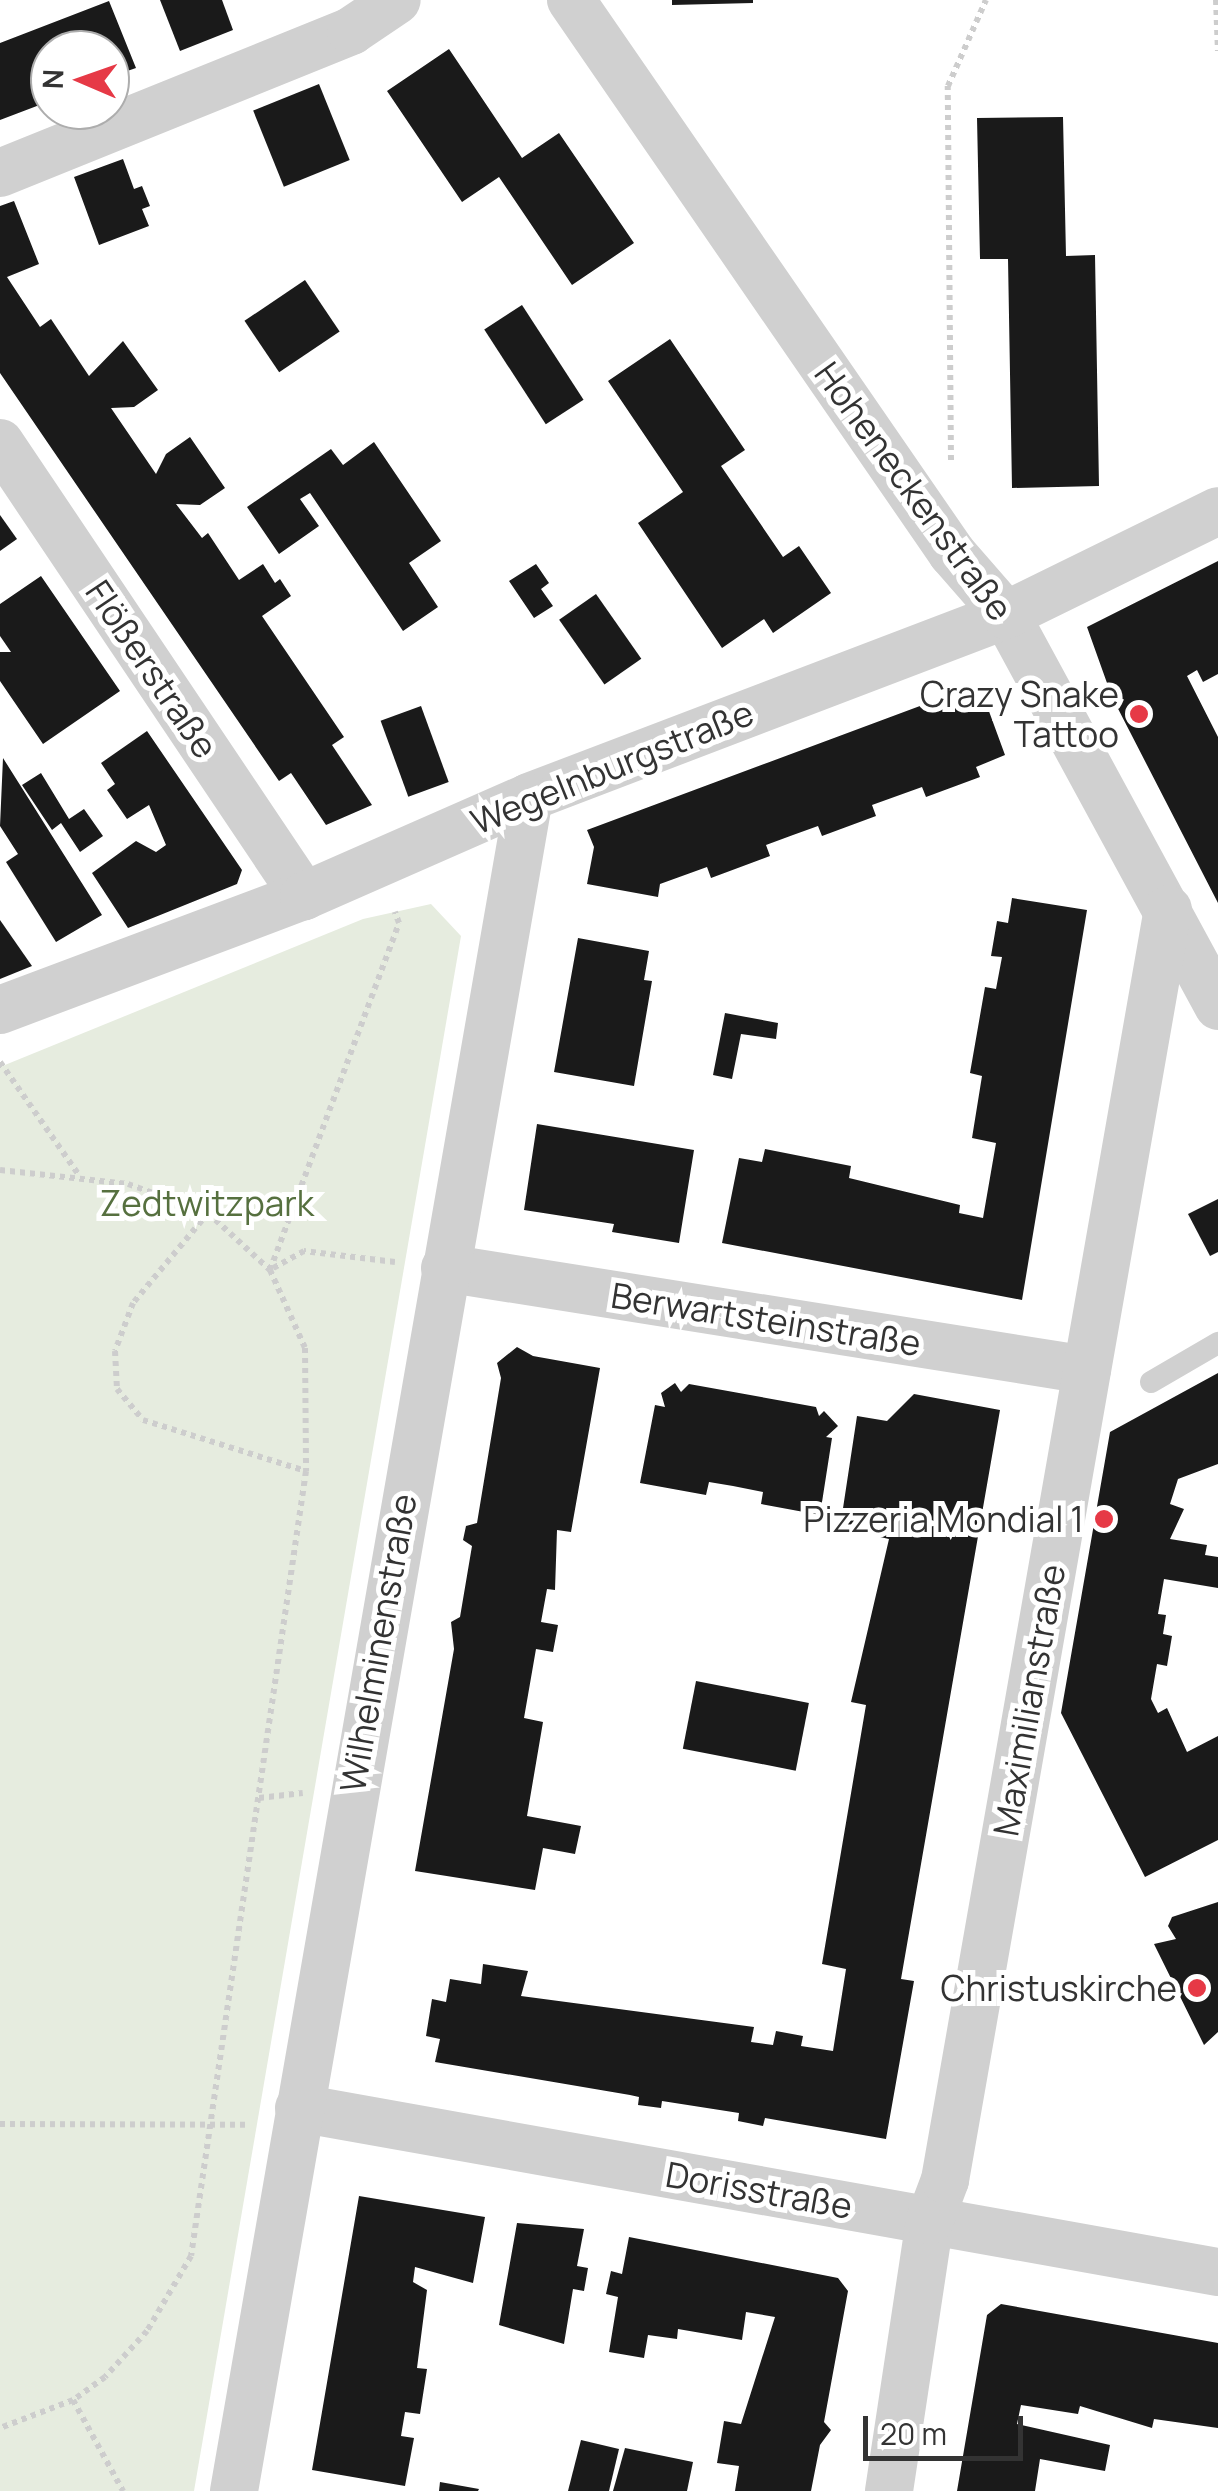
<!DOCTYPE html>
<meta charset="utf-8">
<style>
body{margin:0}
#map{position:relative;width:1218px;height:2491px;overflow:hidden;background:#fff;font-family:Manrope,sans-serif}
div>[style]{position:absolute}
.green>*{inset:0;background:#e6ecdf}
.building>*{inset:0;background:#1a1a1a;transform-origin:0 0}
.path>*{height:6px;margin-top:-3px;transform-origin:0;background:repeating-linear-gradient(90deg,#cdcdcd 0 5px,transparent 0 10px)}
.lane>*{height:22px;margin:-11px;padding:0 11px;transform-origin:11px;border-radius:11px;background:#d0d0d0}
.street>*{height:48px;margin:-24px;padding:0 24px;transform-origin:24px;border-radius:24px;background:#d0d0d0}
.dots>*{width:28px;height:28px;translate:-50% -50%;box-sizing:border-box;border:5px solid #fff;border-radius:50%}
span{translate:-50% -50%;white-space:nowrap;text-align:center;line-height:1.15;-webkit-text-stroke:10px #fff;paint-order:stroke}
.street-label{font-size:35px;color:#333}
.poi-label{font-size:35px;color:#333}
.right{translate:-100% -50%;text-align:right}
.park-label{font-size:35px;color:#56703f}
.north{position:absolute;left:30px;top:30px;width:100px;height:100px;box-sizing:border-box;background:#fff;border:2px solid #adadad;border-radius:50%;rotate:272deg;font-size:28px;font-weight:700;line-height:40px;text-align:center;color:#333}
.north::after{content:'';display:block;margin:auto;width:35px;height:45px;background:#e63946;clip-path:polygon(50% 0,100% 100%,50% 72%,0 100%)}
.scale{position:absolute;left:863px;top:2416px;width:160px;height:45px;box-sizing:border-box;border:5px solid #333;border-top:0;padding-left:12px;font-size:30px;line-height:35px;white-space:nowrap;color:#333;-webkit-text-stroke:8px #fff;paint-order:stroke}
</style>
<div id="map">
<div class="green">
<i style="clip-path:polygon(431px 904px,461px 936px,194px 2491px,0 2491px,0 1067px,363px 919px)"></i>
</div>
<div class="building">
<i style="clip-path:polygon(160px 0,222px 0,233px 30px,180px 51px)"></i>
<i style="clip-path:polygon(672px 0,753px 0,753px 3px,672px 5px)"></i>
<i style="clip-path:polygon(109px 1px,136px 68px,110px 77px,110px 50px,50px 50px,50px 101px,0 120px,0 43px)"></i>
<i style="clip-path:polygon(449px 49px,522px 158px,559px 133px,634px 243px,572px 285px,499px 177px,462px 202px,387px 91px)"></i>
<i style="left:319px;top:84px;width:82px;height:71px;rotate:68deg"></i>
<i style="clip-path:polygon(1063px 117px,1066px 256px,1095px 255px,1099px 486px,1012px 488px,1008px 259px,980px 259px,977px 118px)"></i>
<i style="clip-path:polygon(123px 159px,134px 189px,142px 186px,150px 206px,142px 209px,149px 226px,99px 245px,74px 177px)"></i>
<i style="clip-path:polygon(14px 201px,39px 264px,7px 277px,40px 327px,51px 319px,89px 376px,123px 341px,158px 390px,134px 407px,111px 408px,156px 474px,166px 454px,190px 437px,225px 488px,200px 505px,176px 504px,202px 538px,208px 533px,239px 580px,263px 564px,275px 583px,280px 579px,291px 596px,262px 616px,344px 737px,332px 745px,372px 805px,326px 825px,291px 773px,279px 781px,0 373px,0 206px)"></i>
<i style="left:305px;top:280px;width:62px;height:73px;rotate:56deg"></i>
<i style="left:522px;top:305px;width:113px;height:45px;rotate:57deg"></i>
<i style="clip-path:polygon(670px 339px,745px 450px,721px 466px,783px 557px,799px 546px,831px 593px,773px 633px,764px 619px,722px 648px,638px 523px,683px 492px,608px 381px)"></i>
<i style="clip-path:polygon(374px 442px,441px 541px,409px 563px,438px 607px,403px 631px,310px 493px,300px 499px,319px 526px,279px 554px,247px 507px,331px 449px,343px 465px)"></i>
<i style="clip-path:polygon(0 515px,17px 539px,0 551px)"></i>
<i style="clip-path:polygon(1218px 561px,1218px 674px,1203px 682px,1197px 670px,1187px 676px,1218px 737px,1218px 903px,1112px 697px,1087px 627px)"></i>
<i style="clip-path:polygon(536px 564px,549px 583px,541px 589px,553px 606px,534px 618px,509px 581px)"></i>
<i style="clip-path:polygon(41px 576px,120px 691px,43px 744px,0 681px,0 652px,11px 652px,0 636px,0 604px)"></i>
<i style="left:596px;top:594px;width:79px;height:45px;rotate:55deg"></i>
<i style="clip-path:polygon(979px 684px,1005px 755px,976px 767px,980px 777px,926px 797px,922px 787px,872px 805px,876px 816px,822px 836px,818px 826px,793px 835px,766px 845px,770px 856px,711px 878px,707px 867px,660px 884px,658px 897px,587px 884px,594px 847px,587px 830px)"></i>
<i style="left:421px;top:706px;width:81px;height:43px;rotate:70deg"></i>
<i style="clip-path:polygon(147px 731px,242px 870px,237px 884px,128px 928px,92px 873px,136px 841px,156px 852px,166px 845px,149px 805px,127px 819px,107px 790px,115px 784px,101px 763px)"></i>
<i style="clip-path:polygon(3px 758px,102px 915px,56px 942px,6px 862px,18px 854px,0 826px)"></i>
<i style="clip-path:polygon(41px 773px,69px 819px,84px 809px,103px 836px,80px 852px,61px 823px,52px 830px,22px 785px)"></i>
<i style="clip-path:polygon(1012px 898px,1087px 910px,1022px 1300px,722px 1243px,739px 1158px,762px 1162px,765px 1149px,851px 1166px,849px 1178px,960px 1205px,959px 1213px,983px 1218px,996px 1143px,972px 1138px,982px 1076px,970px 1073px,985px 987px,996px 989px,1002px 957px,991px 956px,997px 921px,1008px 923px)"></i>
<i style="clip-path:polygon(0 920px,32px 966px,0 979px)"></i>
<i style="clip-path:polygon(578px 938px,649px 951px,644px 980px,652px 981px,634px 1086px,554px 1072px)"></i>
<i style="clip-path:polygon(725px 1013px,778px 1023px,776px 1039px,741px 1034px,732px 1079px,713px 1075px)"></i>
<i style="clip-path:polygon(537px 1124px,694px 1150px,679px 1243px,612px 1232px,614px 1224px,524px 1210px)"></i>
<i style="clip-path:polygon(1218px 1199px,1218px 1252px,1210px 1256px,1188px 1214px)"></i>
<i style="clip-path:polygon(517px 1347px,533px 1356px,600px 1368px,571px 1532px,557px 1530px,555px 1590px,547px 1589px,541px 1622px,558px 1625px,553px 1652px,536px 1649px,524px 1718px,543px 1722px,527px 1816px,581px 1826px,575px 1854px,543px 1848px,535px 1890px,415px 1871px,454px 1649px,451px 1622px,460px 1617px,472px 1546px,463px 1540px,466px 1526px,477px 1523px,501px 1378px,497px 1363px)"></i>
<i style="clip-path:polygon(1218px 1373px,1218px 1464px,1178px 1479px,1170px 1504px,1184px 1509px,1170px 1539px,1207px 1545px,1205px 1555px,1218px 1557px,1218px 1588px,1164px 1579px,1158px 1614px,1166px 1615px,1163px 1634px,1172px 1636px,1167px 1666px,1157px 1664px,1151px 1699px,1158px 1713px,1167px 1708px,1187px 1752px,1218px 1736px,1218px 1840px,1145px 1877px,1061px 1713px,1110px 1432px)"></i>
<i style="clip-path:polygon(675px 1383px,681px 1392px,689px 1384px,816px 1407px,819px 1416px,824px 1411px,838px 1426px,826px 1437px,832px 1438px,820px 1515px,761px 1504px,763px 1492px,733px 1486px,709px 1482px,706px 1495px,640px 1483px,655px 1405px,665px 1407px,661px 1393px)"></i>
<i style="clip-path:polygon(914px 1394px,1000px 1410px,901px 1979px,914px 1981px,886px 2139px,765px 2118px,763px 2126px,738px 2121px,739px 2113px,662px 2101px,661px 2108px,638px 2105px,639px 2097px,630px 2095px,435px 2062px,440px 2039px,426px 2036px,432px 1999px,446px 2002px,450px 1979px,481px 1984px,483px 1964px,528px 1971px,521px 1996px,754px 2027px,751px 2042px,773px 2045px,776px 2031px,803px 2036px,801px 2046px,833px 2051px,846px 1969px,822px 1964px,866px 1705px,851px 1702px,889px 1539px,840px 1528px,857px 1416px,887px 1421px)"></i>
<i style="left:696px;top:1681px;width:115px;height:69px;rotate:11deg"></i>
<i style="clip-path:polygon(1218px 1902px,1218px 2032px,1204px 2045px,1154px 1944px,1176px 1939px,1168px 1926px,1172px 1917px)"></i>
<i style="clip-path:polygon(359px 2196px,485px 2217px,473px 2283px,415px 2267px,413px 2282px,427px 2290px,417px 2368px,427px 2369px,420px 2414px,405px 2412px,401px 2436px,414px 2438px,405px 2486px,312px 2470px)"></i>
<i style="clip-path:polygon(517px 2223px,584px 2229px,577px 2266px,588px 2268px,584px 2291px,573px 2289px,564px 2344px,499px 2325px)"></i>
<i style="clip-path:polygon(629px 2237px,838px 2278px,848px 2291px,824px 2422px,831px 2430px,820px 2445px,811px 2491px,735px 2491px,739px 2466px,717px 2463px,724px 2421px,741px 2424px,775px 2317px,746px 2312px,742px 2340px,678px 2329px,677px 2339px,648px 2335px,644px 2358px,609px 2352px,618px 2297px,606px 2294px,611px 2271px,622px 2274px)"></i>
<i style="clip-path:polygon(1001px 2304px,1218px 2343px,1218px 2428px,1154px 2419px,1152px 2428px,1080px 2406px,1078px 2414px,1021px 2405px,1017px 2424px,1110px 2445px,1105px 2471px,1040px 2459px,1035px 2491px,957px 2491px,987px 2315px)"></i>
<i style="clip-path:polygon(581px 2440px,619px 2449px,609px 2491px,568px 2491px)"></i>
<i style="clip-path:polygon(625px 2448px,693px 2462px,687px 2491px,613px 2491px)"></i>
<i style="clip-path:polygon(440px 2482px,479px 2489px,478px 2491px,439px 2491px)"></i>
</div>
<div class="path">
<i style="left:1216px;top:0;width:51px;rotate:87.8deg"></i>
<i style="left:951px;top:460px;width:374px;rotate:-90.5deg"></i>
<i style="left:948px;top:86px;width:94px;rotate:-66.2deg"></i>
<i style="left:0;top:1062px;width:136px;rotate:55.1deg"></i>
<i style="left:0;top:1170px;width:129px;rotate:6.2deg"></i>
<i style="left:128px;top:1184px;width:85px;rotate:19.9deg"></i>
<i style="left:208px;top:1213px;width:84px;rotate:42.6deg"></i>
<i style="left:270px;top:1270px;width:85px;rotate:65.8deg"></i>
<i style="left:305px;top:1348px;width:123px;rotate:89.5deg"></i>
<i style="left:306px;top:1471px;width:793px;rotate:98.33deg"></i>
<i style="left:191px;top:2256px;width:87px;rotate:120.4deg"></i>
<i style="left:147px;top:2331px;width:62px;rotate:132.4deg"></i>
<i style="left:105px;top:2377px;width:39px;rotate:144deg"></i>
<i style="left:73px;top:2400px;width:78px;rotate:159deg"></i>
<i style="left:208px;top:1213px;width:117px;rotate:129.8deg"></i>
<i style="left:133px;top:1303px;width:51px;rotate:110.6deg"></i>
<i style="left:115px;top:1351px;width:38px;rotate:87deg"></i>
<i style="left:117px;top:1389px;width:40px;rotate:50deg"></i>
<i style="left:143px;top:1420px;width:171px;rotate:17.4deg"></i>
<i style="left:395px;top:1262px;width:92px;rotate:-173.1deg"></i>
<i style="left:304px;top:1251px;width:39px;rotate:151deg"></i>
<i style="left:270px;top:1270px;width:370px;rotate:-69.6deg"></i>
<i style="left:399px;top:923px;width:12px;rotate:-110deg"></i>
<i style="left:259px;top:1798px;width:44px;rotate:-6.5deg"></i>
<i style="left:0;top:2124px;width:249px;rotate:0.2deg"></i>
<i style="left:73px;top:2400px;width:104px;rotate:61.2deg"></i>
</div>
<div class="lane">
<i style="left:1151px;top:1382px;width:78px;rotate:-30.2deg"></i>
</div>
<div class="street">
<i style="left:571px;top:0;width:672px;rotate:55.43deg"></i>
<i style="left:952px;top:553px;width:82px;rotate:48.9deg"></i>
<i style="left:1006px;top:615px;width:445px;rotate:61.5deg"></i>
<i style="left:0;top:173px;width:379px;rotate:-22deg"></i>
<i style="left:351px;top:31px;width:55px;rotate:-34deg"></i>
<i style="left:0;top:443px;width:546px;rotate:56.14deg"></i>
<i style="left:0;top:1010px;width:325px;rotate:-20.6deg"></i>
<i style="left:304px;top:896px;width:246px;rotate:-23.7deg"></i>
<i style="left:529px;top:797px;width:511px;rotate:-20.88deg"></i>
<i style="left:1006px;top:615px;width:236px;rotate:-26.1deg"></i>
<i style="left:445px;top:1268px;width:650px;rotate:9.03deg"></i>
<i style="left:299px;top:2108px;width:934px;rotate:10.12deg"></i>
<i style="left:234px;top:2491px;width:1719px;rotate:-80.12deg"></i>
<i style="left:889px;top:2491px;width:274px;rotate:-81.4deg"></i>
<i style="left:930px;top:2220px;width:43px;rotate:-69.4deg"></i>
<i style="left:945px;top:2180px;width:1290px;rotate:-80.05deg"></i>
</div>
<div class="dots">
<i style="left:1139px;top:714px;background:#e63946"></i>
<i style="left:1104px;top:1519px;background:#e63946"></i>
<i style="left:1197px;top:1988px;background:#e63946"></i>
</div>
<div class="street-label">
<span style="left:914px;top:491px;rotate:54deg">Hoheneckenstraße</span>
<span style="left:152px;top:669px;rotate:56deg">Flößerstraße</span>
<span style="left:612px;top:767px;rotate:-22deg">Wegelnburgstraße</span>
<span style="left:766px;top:1319px;rotate:9deg">Berwartsteinstraße</span>
<span style="left:378px;top:1643px;rotate:-80deg">Wilhelminenstraße</span>
<span style="left:1029px;top:1700px;rotate:-80deg">Maximilianstraße</span>
<span style="left:759px;top:2190px;rotate:10deg">Dorisstraße</span>
</div>
<div class="poi-label">
<span class="right" style="left:1119px;top:714px">Crazy Snake<br>Tattoo</span>
<span class="right" style="left:1084px;top:1519px">Pizzeria Mondial 1</span>
<span class="right" style="left:1177px;top:1988px">Christuskirche</span>
</div>
<div class="park-label">
<span style="left:207px;top:1203px">Zedtwitzpark</span>
</div>
<div class="north">N</div>
<div class="scale">20 m</div>
</div>
